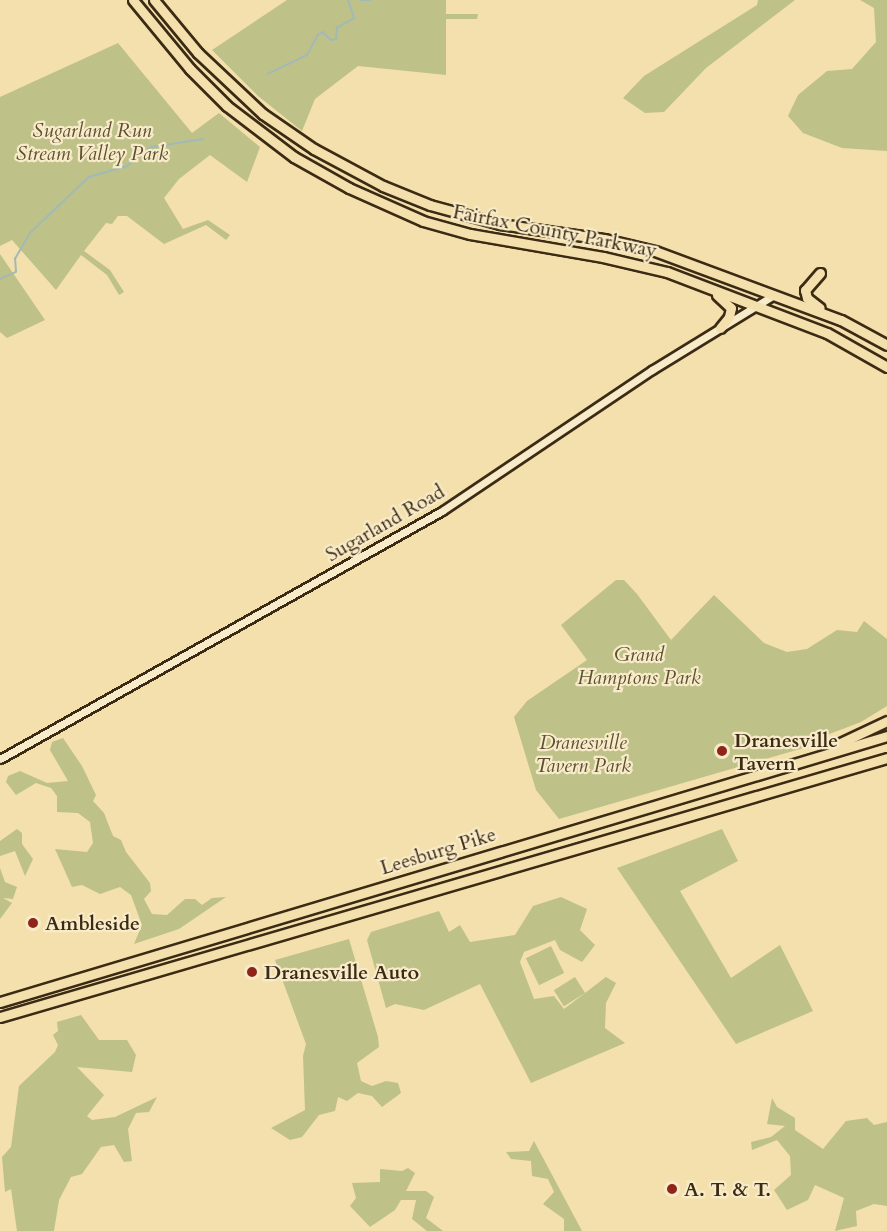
<!DOCTYPE html>
<style>
body{margin:0}
#map{position:relative;width:887px;height:1231px;overflow:hidden;background:#f4e0ac;font-family:Cardo,serif}
div>[style]{position:absolute}
.green>*{inset:0;background:#bec188;transform-origin:0 0}
.stream>*{height:1.5px;margin:-0.75px;padding:0 0.75px;transform-origin:0.75px;border-radius:0.75px;background:#a2bab6}
.roads{filter:drop-shadow(2px 0 #3c2b14) drop-shadow(-2px 0 #3c2b14) drop-shadow(0 2px #3c2b14) drop-shadow(0 -2px #3c2b14)}
.secondary>*{height:7px;margin:-3.5px;padding:0 3.5px;transform-origin:3.5px;border-radius:3.5px;background:#f8ebc9}
.highway>*{height:9px;margin:-4.5px;padding:0 4.5px;transform-origin:4.5px;border-radius:4.5px;background:#f4e0ac}
.dots>*{width:16px;height:16px;translate:-50% -50%;box-sizing:border-box;border:3px solid #f8ebc9;border-radius:50%}
span{translate:-50% -50%;white-space:nowrap;text-align:center;line-height:1.15;-webkit-text-stroke:4.5px #f8ebc9;paint-order:stroke}
.park-label{font-size:20px;color:#5c5031;font-style:italic}
.street-label{font-size:20px;color:#3c2b14}
.poi-label{font-size:20px;color:#3c2b14;font-weight:700}
.left{translate:0 -50%;text-align:left}
</style>
<div id="map">
<div class="green">
<i style="clip-path:polygon(287px 0,446px 0,446px 14px,478px 14px,477px 19px,446px 19px,446px 75px,358px 66px,315px 99px,302px 131px,258px 96px,212px 50px)"></i>
<i style="clip-path:polygon(758px 0,795px 0,706px 68px,664px 112px,645px 113px,623px 98px,644px 76px,757px 5px)"></i>
<i style="clip-path:polygon(860px 0,887px 0,887px 151px,842px 148px,803px 133px,788px 116px,798px 95px,827px 71px,852px 69px,876px 42px,874px 8px)"></i>
<i style="clip-path:polygon(118px 43px,192px 133px,219px 113px,260px 147px,247px 182px,210px 155px,179px 179px,164px 198px,183px 229px,208px 220px,230px 235px,226px 240px,206px 225px,164px 244px,127px 216px,118px 216px,112px 224px,106px 223px,84px 251px,110px 270px,124px 292px,119px 295px,107px 275px,81px 255px,56px 290px,12px 240px,0 246px,0 97px)"></i>
<i style="clip-path:polygon(0 254px,45px 320px,7px 338px,0 332px)"></i>
<i style="clip-path:polygon(616px 580px,624px 580px,637px 594px,671px 640px,714px 595px,764px 643px,787px 652px,807px 649px,837px 630px,857px 632px,864px 621px,887px 639px,887px 706px,861px 722px,811px 741px,807px 747px,559px 819px,536px 790px,514px 717px,527px 701px,587px 660px,561px 625px)"></i>
<i style="clip-path:polygon(63px 738px,82px 766px,96px 795px,93px 801px,104px 813px,113px 836px,121px 840px,126px 852px,150px 883px,151px 891px,144px 899px,152px 914px,167px 915px,185px 899px,195px 899px,202px 905px,212px 898px,226px 897px,179px 929px,134px 944px,142px 925px,131px 895px,120px 887px,100px 894px,82px 885px,72px 887px,55px 849px,87px 852px,93px 843px,90px 822px,78px 813px,57px 812px,57px 796px,51px 788px,36px 783px,16px 795px,6px 782px,8px 776px,20px 771px,47px 783px,68px 781px,50px 750px,52px 742px)"></i>
<i style="clip-path:polygon(17px 829px,22px 833px,22px 844px,33px 859px,25px 876px,15px 851px,0 856px,0 841px)"></i>
<i style="clip-path:polygon(722px 829px,738px 861px,680px 891px,731px 978px,780px 945px,813px 1011px,736px 1044px,617px 868px)"></i>
<i style="clip-path:polygon(0 868px,5px 882px,17px 887px,13px 899px,3px 898px,12px 903px,0 919px)"></i>
<i style="clip-path:polygon(561px 897px,587px 909px,580px 930px,595px 945px,582px 962px,560px 950px,555px 940px,524px 952px,520px 962px,534px 999px,554px 996px,564px 1009px,606px 977px,616px 983px,606px 1003px,605px 1028px,625px 1043px,531px 1083px,480px 984px,424px 1010px,395px 1004px,386px 1008px,367px 940px,371px 932px,439px 911px,449px 932px,460px 925px,470px 942px,515px 935px,533px 906px)"></i>
<i style="clip-path:polygon(349px 939px,378px 1037px,379px 1047px,357px 1063px,361px 1081px,372px 1086px,386px 1081px,398px 1083px,401px 1093px,382px 1107px,372px 1096px,358px 1093px,347px 1101px,338px 1097px,335px 1111px,319px 1115px,302px 1137px,290px 1140px,271px 1128px,305px 1110px,303px 1056px,306px 1044px,275px 960px)"></i>
<i style="left:551px;top:946px;width:30px;height:28px;rotate:64deg"></i>
<i style="left:575px;top:977px;width:19px;height:25px;rotate:58deg"></i>
<i style="clip-path:polygon(81px 1015px,99px 1040px,127px 1040px,136px 1055px,132px 1072px,77px 1067px,104px 1095px,87px 1116px,92px 1120px,115px 1117px,157px 1097px,149px 1112px,136px 1113px,128px 1129px,132px 1161px,124px 1162px,114px 1145px,101px 1147px,82px 1174px,71px 1177px,59px 1200px,54px 1231px,17px 1231px,11px 1189px,5px 1192px,2px 1157px,11px 1147px,19px 1086px,55px 1052px,58px 1045px,53px 1035px,58px 1031px,57px 1022px)"></i>
<i style="clip-path:polygon(772px 1098px,777px 1107px,795px 1118px,795px 1130px,823px 1149px,846px 1121px,867px 1118px,874px 1125px,887px 1122px,887px 1206px,874px 1204px,856px 1211px,857px 1226px,835px 1231px,844px 1198px,815px 1185px,808px 1200px,787px 1210px,774px 1190px,791px 1175px,790px 1156px,777px 1140px,752px 1150px,751px 1142px,771px 1137px,785px 1126px,767px 1124px)"></i>
<i style="clip-path:polygon(534px 1141px,582px 1231px,564px 1231px,564px 1219px,543px 1204px,554px 1192px,548px 1179px,532px 1176px,531px 1161px,511px 1159px,506px 1152px,529px 1151px)"></i>
<i style="clip-path:polygon(408px 1168px,415px 1173px,406px 1191px,426px 1191px,434px 1197px,426px 1218px,443px 1231px,427px 1231px,412px 1219px,416px 1200px,401px 1200px,395px 1210px,370px 1227px,350px 1206px,356px 1198px,352px 1183px,380px 1182px,380px 1169px,402px 1171px)"></i>
</div>
<div class="stream">
<i style="left:360px;top:0;width:10px"></i>
<i style="left:268px;top:74px;width:43px;rotate:-26deg"></i>
<i style="left:307px;top:55px;width:23px;rotate:-61deg"></i>
<i style="left:318px;top:35px;width:6px;rotate:-31deg"></i>
<i style="left:323px;top:32px;width:11px;rotate:45deg"></i>
<i style="left:331px;top:40px;width:5px;rotate:-11deg"></i>
<i style="left:336px;top:39px;width:11px;rotate:-85deg"></i>
<i style="left:337px;top:28px;width:20px;rotate:-30deg"></i>
<i style="left:354px;top:18px;width:19px;rotate:-108deg"></i>
<i style="left:0;top:279px;width:17px;rotate:-24deg"></i>
<i style="left:16px;top:272px;width:13px;rotate:-94deg"></i>
<i style="left:15px;top:259px;width:30px;rotate:-60deg"></i>
<i style="left:30px;top:233px;width:81px;rotate:-43.5deg"></i>
<i style="left:89px;top:177px;width:40px;rotate:-16deg"></i>
<i style="left:127px;top:166px;width:31px;rotate:-38deg"></i>
<i style="left:151px;top:147px;width:53px;rotate:-8.7deg"></i>
</div>
<div class="roads">
<div class="secondary">
<i style="left:0;top:759px;width:507px;rotate:-29.3deg"></i>
<i style="left:442px;top:511px;width:253px;rotate:-33.9deg"></i>
<i style="left:652px;top:370px;width:143px;rotate:-31.6deg"></i>
</div>
<div class="highway">
<i style="left:133px;top:0;width:89px;rotate:50.4deg"></i>
<i style="left:190px;top:69px;width:52px;rotate:45deg"></i>
<i style="left:227px;top:106px;width:84px;rotate:37.3deg"></i>
<i style="left:294px;top:157px;width:63px;rotate:29.4deg"></i>
<i style="left:349px;top:188px;width:81px;rotate:24deg"></i>
<i style="left:423px;top:221px;width:49px;rotate:15.5deg"></i>
<i style="left:470px;top:234px;width:135px;rotate:9.8deg"></i>
<i style="left:603px;top:257px;width:66px;rotate:13.2deg"></i>
<i style="left:667px;top:272px;width:171px;rotate:20.9deg"></i>
<i style="left:827px;top:333px;width:69px;rotate:29.5deg"></i>
<i style="left:154px;top:0;width:69px;rotate:50.3deg"></i>
<i style="left:198px;top:53px;width:89px;rotate:43.2deg"></i>
<i style="left:263px;top:114px;width:62px;rotate:34.5deg"></i>
<i style="left:314px;top:149px;width:78px;rotate:28.2deg"></i>
<i style="left:383px;top:186px;width:51px;rotate:22deg"></i>
<i style="left:430px;top:205px;width:73px;rotate:15.2deg"></i>
<i style="left:500px;top:224px;width:105px;rotate:8.2deg"></i>
<i style="left:604px;top:239px;width:52px;rotate:13.2deg"></i>
<i style="left:655px;top:251px;width:198px;rotate:20.4deg"></i>
<i style="left:841px;top:320px;width:52px;rotate:28.5deg"></i>
<i style="left:820px;top:273px;width:23px;rotate:131deg"></i>
<i style="left:805px;top:290px;width:8px;rotate:76deg"></i>
<i style="left:807px;top:298px;width:16px;rotate:38deg"></i>
<i style="left:717px;top:295px;width:19px;rotate:43deg"></i>
<i style="left:731px;top:308px;width:9px;rotate:103deg"></i>
<i style="left:729px;top:317px;width:14px;rotate:129deg"></i>
<i style="left:832px;top:747px;width:61px;rotate:-25.3deg"></i>
<i style="left:0;top:1002px;width:926px;rotate:-16.69deg"></i>
<i style="left:0;top:1017px;width:924px;rotate:-16.28deg"></i>
</div>
</div>
<div class="dots">
<i style="left:722px;top:751px;background:#8f2418"></i>
<i style="left:33px;top:923px;background:#8f2418"></i>
<i style="left:252px;top:972px;background:#8f2418"></i>
<i style="left:672px;top:1189px;background:#8f2418"></i>
</div>
<div class="park-label">
<span style="left:92px;top:142px">Sugarland Run<br>Stream Valley Park</span>
<span style="left:639px;top:666px">Grand<br>Hamptons Park</span>
<span style="left:583px;top:754px">Dranesville<br>Tavern Park</span>
</div>
<div class="street-label">
<span style="left:555px;top:231px;rotate:11deg">Fairfax County Parkway</span>
<span style="left:385px;top:523px;rotate:-30deg">Sugarland Road</span>
<span style="left:438px;top:851px;rotate:-17deg">Leesburg Pike</span>
</div>
<div class="poi-label">
<span class="left" style="left:734px;top:752px">Dranesville<br>Tavern</span>
<span class="left" style="left:45px;top:923px">Ambleside</span>
<span class="left" style="left:264px;top:972px">Dranesville Auto</span>
<span class="left" style="left:684px;top:1189px">A. T. &amp; T.</span>
</div>
</div>
